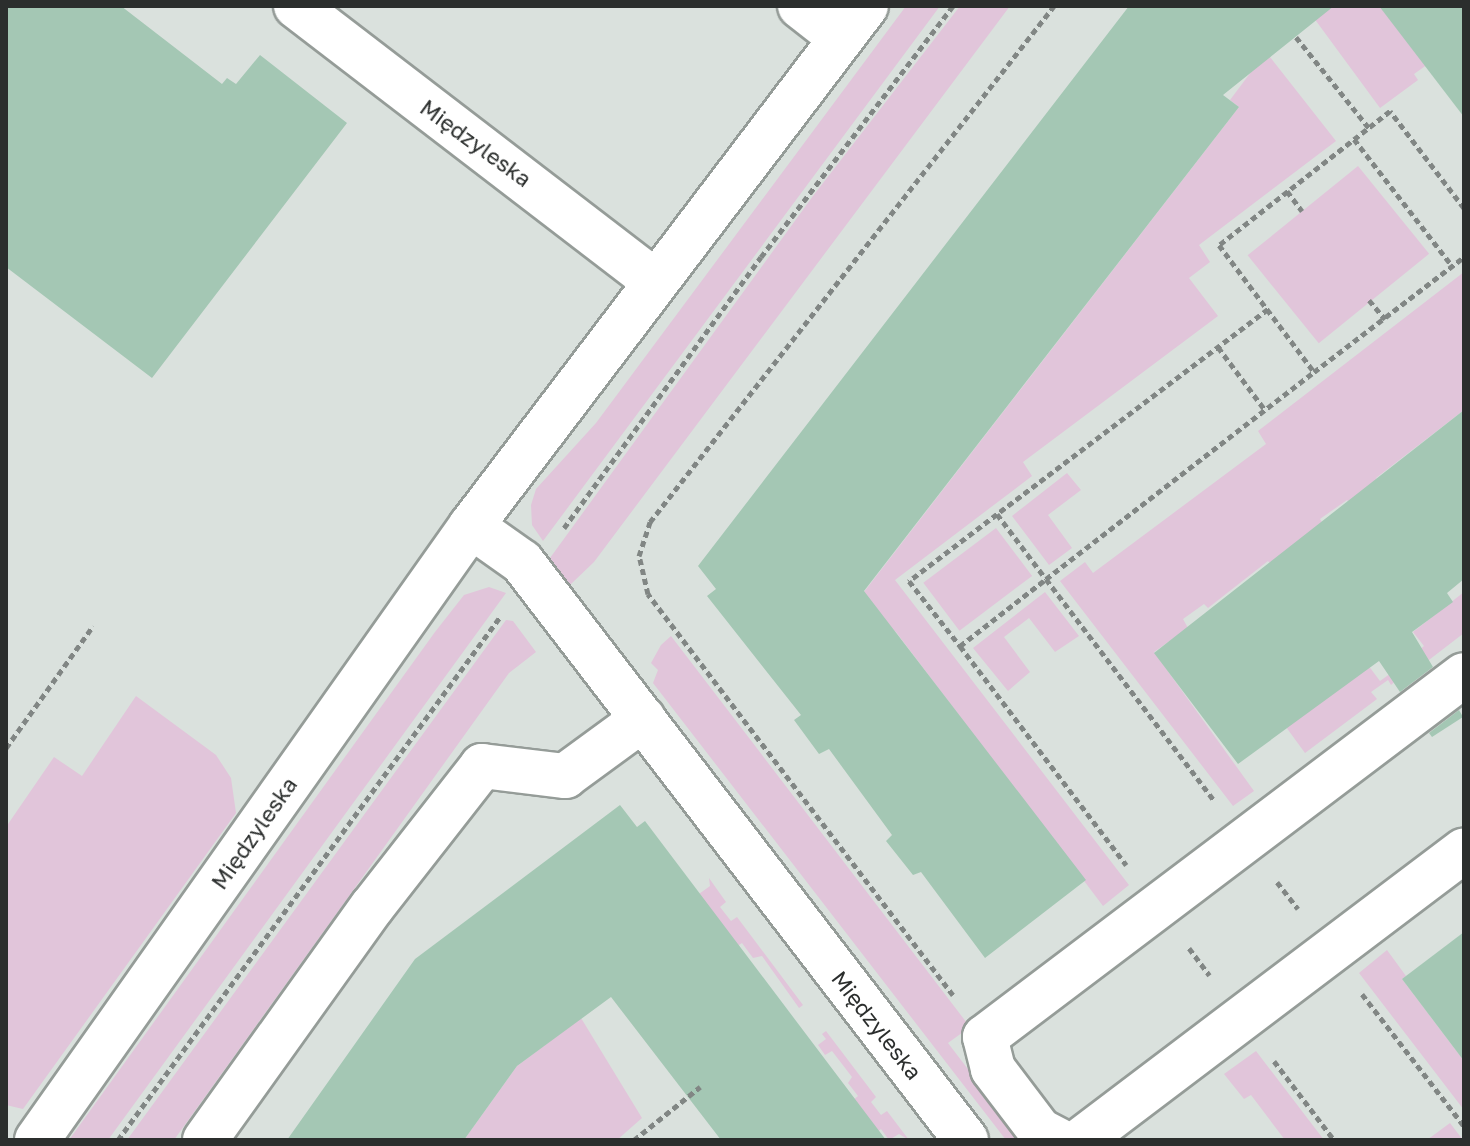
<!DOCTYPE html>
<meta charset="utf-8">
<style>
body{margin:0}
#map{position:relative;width:1470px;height:1146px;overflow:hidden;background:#dae1dd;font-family:"Golos Text",sans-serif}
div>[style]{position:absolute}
.green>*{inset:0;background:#e1c5da;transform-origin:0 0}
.building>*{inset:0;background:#a4c7b4}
.path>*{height:5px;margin-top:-2.5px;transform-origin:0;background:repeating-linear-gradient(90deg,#818684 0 6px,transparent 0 10px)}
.roads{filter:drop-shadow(2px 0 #959c98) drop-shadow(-2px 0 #959c98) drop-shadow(0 2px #959c98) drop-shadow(0 -2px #959c98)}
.minor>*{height:44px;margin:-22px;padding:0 22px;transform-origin:22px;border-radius:22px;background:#fff}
span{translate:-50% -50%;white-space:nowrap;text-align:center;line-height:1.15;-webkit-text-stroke:6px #fff;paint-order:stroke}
.street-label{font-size:22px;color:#2b2e2d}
.frame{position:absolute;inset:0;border:8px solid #2b2e2d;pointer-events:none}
</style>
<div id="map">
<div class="green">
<i style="clip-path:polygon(906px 6px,940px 6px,543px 541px,532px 525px,531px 505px,536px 489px,596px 423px)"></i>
<i style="clip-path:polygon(960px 6px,1010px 6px,594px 562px,570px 585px,550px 558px,558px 547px,813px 196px)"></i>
<i style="clip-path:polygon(1314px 6px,1389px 6px,1431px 62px,1414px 74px,1418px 80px,1380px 108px,1308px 10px)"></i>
<i style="clip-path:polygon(1266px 52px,1336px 141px,1199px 245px,1210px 262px,1189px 278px,1218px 316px,1023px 462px,1032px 476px,895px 580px,1129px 885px,1103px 906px,896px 632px,857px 601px,1239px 107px,1230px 100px)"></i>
<i style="left:1358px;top:166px;width:113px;height:142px;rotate:51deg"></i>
<i style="clip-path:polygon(1464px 272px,1464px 410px,1376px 478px,1381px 486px,1354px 507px,1347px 500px,1320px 519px,1326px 528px,1274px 568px,1268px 561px,1208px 608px,1204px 604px,1183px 619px,1188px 628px,1154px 652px,1254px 791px,1233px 806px,1060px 581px,1085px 562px,1093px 573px,1266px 444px,1258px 431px)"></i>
<i style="clip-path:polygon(1067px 473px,1081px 490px,1048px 515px,1072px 548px,1049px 565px,1012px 516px)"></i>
<i style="left:996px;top:528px;width:60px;height:91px;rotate:53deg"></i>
<i style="clip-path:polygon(489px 587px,506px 593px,108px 1140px,69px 1140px,435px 632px,464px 595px)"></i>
<i style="clip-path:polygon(1045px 592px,1079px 636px,1055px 652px,1029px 618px,1004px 637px,1030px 672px,1008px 691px,973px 648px)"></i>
<i style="clip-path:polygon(1464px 592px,1464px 633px,1425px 663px,1416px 653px,1424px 646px,1413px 632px)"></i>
<i style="clip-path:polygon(506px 620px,513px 621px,536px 652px,509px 673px,174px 1140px,127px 1140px)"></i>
<i style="clip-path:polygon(671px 636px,970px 1027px,948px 1043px,1022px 1140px,1006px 1140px,653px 683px,658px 670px,651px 663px,661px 645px)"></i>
<i style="clip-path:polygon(1368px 665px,1380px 681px,1394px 671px,1399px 678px,1391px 685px,1388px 680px,1371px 692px,1377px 699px,1305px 753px,1286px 727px)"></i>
<i style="clip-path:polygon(136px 696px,216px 755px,231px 778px,236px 813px,23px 1109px,6px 1105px,6px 827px,54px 757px,82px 776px)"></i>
<i style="clip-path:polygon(709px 878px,726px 902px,720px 907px,731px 921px,737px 917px,803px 1005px,805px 1009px,803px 1005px,799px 1008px,762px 956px,753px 958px,742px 943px,730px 951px,692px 899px,710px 886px)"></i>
<i style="clip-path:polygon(1387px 950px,1406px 976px,1402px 979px,1464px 1061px,1464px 1110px,1359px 973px)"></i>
<i style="clip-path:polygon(581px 1018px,642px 1118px,617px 1140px,464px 1140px,517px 1066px)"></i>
<i style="clip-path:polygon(826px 1031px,876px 1097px,871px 1102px,881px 1115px,887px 1111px,909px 1140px,899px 1134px,889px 1140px,881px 1129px,876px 1133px,852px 1101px,858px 1096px,848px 1083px,852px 1077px,832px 1051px,825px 1055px,818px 1045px,826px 1039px,822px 1034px)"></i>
<i style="clip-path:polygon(1256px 1051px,1324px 1140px,1285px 1140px,1251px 1095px,1244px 1099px,1224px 1074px)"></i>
<i style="clip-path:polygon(1450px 1123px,1463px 1140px,1426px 1140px,1431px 1137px)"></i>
</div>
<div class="building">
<i style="clip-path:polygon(6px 6px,121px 6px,222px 84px,227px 78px,236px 84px,260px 55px,347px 123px,152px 378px,6px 267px)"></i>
<i style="clip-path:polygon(1129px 6px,1334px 6px,1223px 95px,1239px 107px,864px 591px,1086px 880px,985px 958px,921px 872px,913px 875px,886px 841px,892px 835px,829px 749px,819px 754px,794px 720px,801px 715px,707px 596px,716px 589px,698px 566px)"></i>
<i style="clip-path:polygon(1379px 6px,1464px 6px,1464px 117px)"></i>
<i style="clip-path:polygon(1464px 410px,1464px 579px,1447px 593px,1453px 602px,1412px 632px,1433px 667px,1400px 692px,1379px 661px,1238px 764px,1154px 653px)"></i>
<i style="clip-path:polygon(1459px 710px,1463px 717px,1432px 737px,1429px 733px)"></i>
<i style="clip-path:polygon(620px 805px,637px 827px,645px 821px,886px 1140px,721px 1140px,611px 997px,517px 1066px,464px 1140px,287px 1140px,415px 959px)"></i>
<i style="clip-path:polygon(1464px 932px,1464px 1061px,1402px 979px)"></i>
</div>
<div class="path">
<i style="left:1296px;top:37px;width:117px;rotate:51.3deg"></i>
<i style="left:1354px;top:139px;width:160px;rotate:52.3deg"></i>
<i style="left:1287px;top:191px;width:25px;rotate:53deg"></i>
<i style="left:1464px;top:208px;width:122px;rotate:-127.3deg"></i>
<i style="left:1390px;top:111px;width:217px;rotate:141.9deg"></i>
<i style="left:1219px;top:245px;width:159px;rotate:53.2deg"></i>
<i style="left:1314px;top:372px;width:189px;rotate:-37.5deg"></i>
<i style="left:1369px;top:300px;width:25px;rotate:50deg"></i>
<i style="left:1268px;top:309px;width:340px;rotate:142.9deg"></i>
<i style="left:997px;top:514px;width:81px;rotate:53deg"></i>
<i style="left:1046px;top:579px;width:339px;rotate:-37.7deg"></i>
<i style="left:1218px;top:347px;width:79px;rotate:53.3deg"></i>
<i style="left:997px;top:514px;width:111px;rotate:142.7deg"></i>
<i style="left:909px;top:581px;width:83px;rotate:51.9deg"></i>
<i style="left:960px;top:646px;width:109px;rotate:-37.9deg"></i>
<i style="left:1046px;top:579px;width:278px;rotate:52.8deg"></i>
<i style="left:564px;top:528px;width:335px;rotate:-54deg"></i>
<i style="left:761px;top:257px;width:316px;rotate:-52.6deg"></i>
<i style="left:960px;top:646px;width:275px;rotate:52.8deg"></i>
<i style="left:6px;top:748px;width:150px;rotate:-54.5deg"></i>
<i style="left:1277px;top:882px;width:34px;rotate:52deg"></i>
<i style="left:1189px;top:948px;width:34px;rotate:53deg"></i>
<i style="left:1362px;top:994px;width:167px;rotate:52.3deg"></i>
<i style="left:953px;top:995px;width:504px;rotate:-127.26deg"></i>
<i style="left:648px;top:594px;width:39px;rotate:-103deg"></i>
<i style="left:639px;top:556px;width:36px;rotate:-72deg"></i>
<i style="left:650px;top:522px;width:655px;rotate:-51.94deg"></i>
<i style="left:1274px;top:1061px;width:99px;rotate:52.8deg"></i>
<i style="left:118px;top:1140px;width:648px;rotate:-53.86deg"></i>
<i style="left:634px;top:1140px;width:85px;rotate:-38.8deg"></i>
</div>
<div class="roads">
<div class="minor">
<i style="left:296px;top:6px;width:452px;rotate:37.5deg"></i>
<i style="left:800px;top:6px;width:52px;rotate:38deg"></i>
<i style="left:471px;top:526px;width:62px;rotate:35.2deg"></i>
<i style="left:522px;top:562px;width:729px;rotate:52.47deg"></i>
<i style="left:37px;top:1140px;width:752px;rotate:-54.75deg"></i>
<i style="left:471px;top:526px;width:653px;rotate:-52.78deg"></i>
<i style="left:205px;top:1140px;width:287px;rotate:-54.4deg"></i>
<i style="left:372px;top:907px;width:179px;rotate:-52deg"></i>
<i style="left:482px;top:766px;width:84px;rotate:6.9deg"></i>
<i style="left:565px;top:776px;width:97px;rotate:-36.2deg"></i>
<i style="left:1058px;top:1140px;width:20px;rotate:-153deg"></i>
<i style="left:1040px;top:1131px;width:78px;rotate:-127.2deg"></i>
<i style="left:993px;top:1069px;width:33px;rotate:-104deg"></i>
<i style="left:985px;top:1037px;width:600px;rotate:-37.08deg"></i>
<i style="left:1081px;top:1140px;width:480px;rotate:-37.1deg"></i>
</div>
</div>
<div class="street-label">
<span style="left:476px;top:143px;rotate:36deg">Międzyleska</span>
<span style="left:254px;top:833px;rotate:-55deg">Międzyleska</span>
<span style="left:877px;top:1025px;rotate:52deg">Międzyleska</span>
</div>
<div class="frame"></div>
</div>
